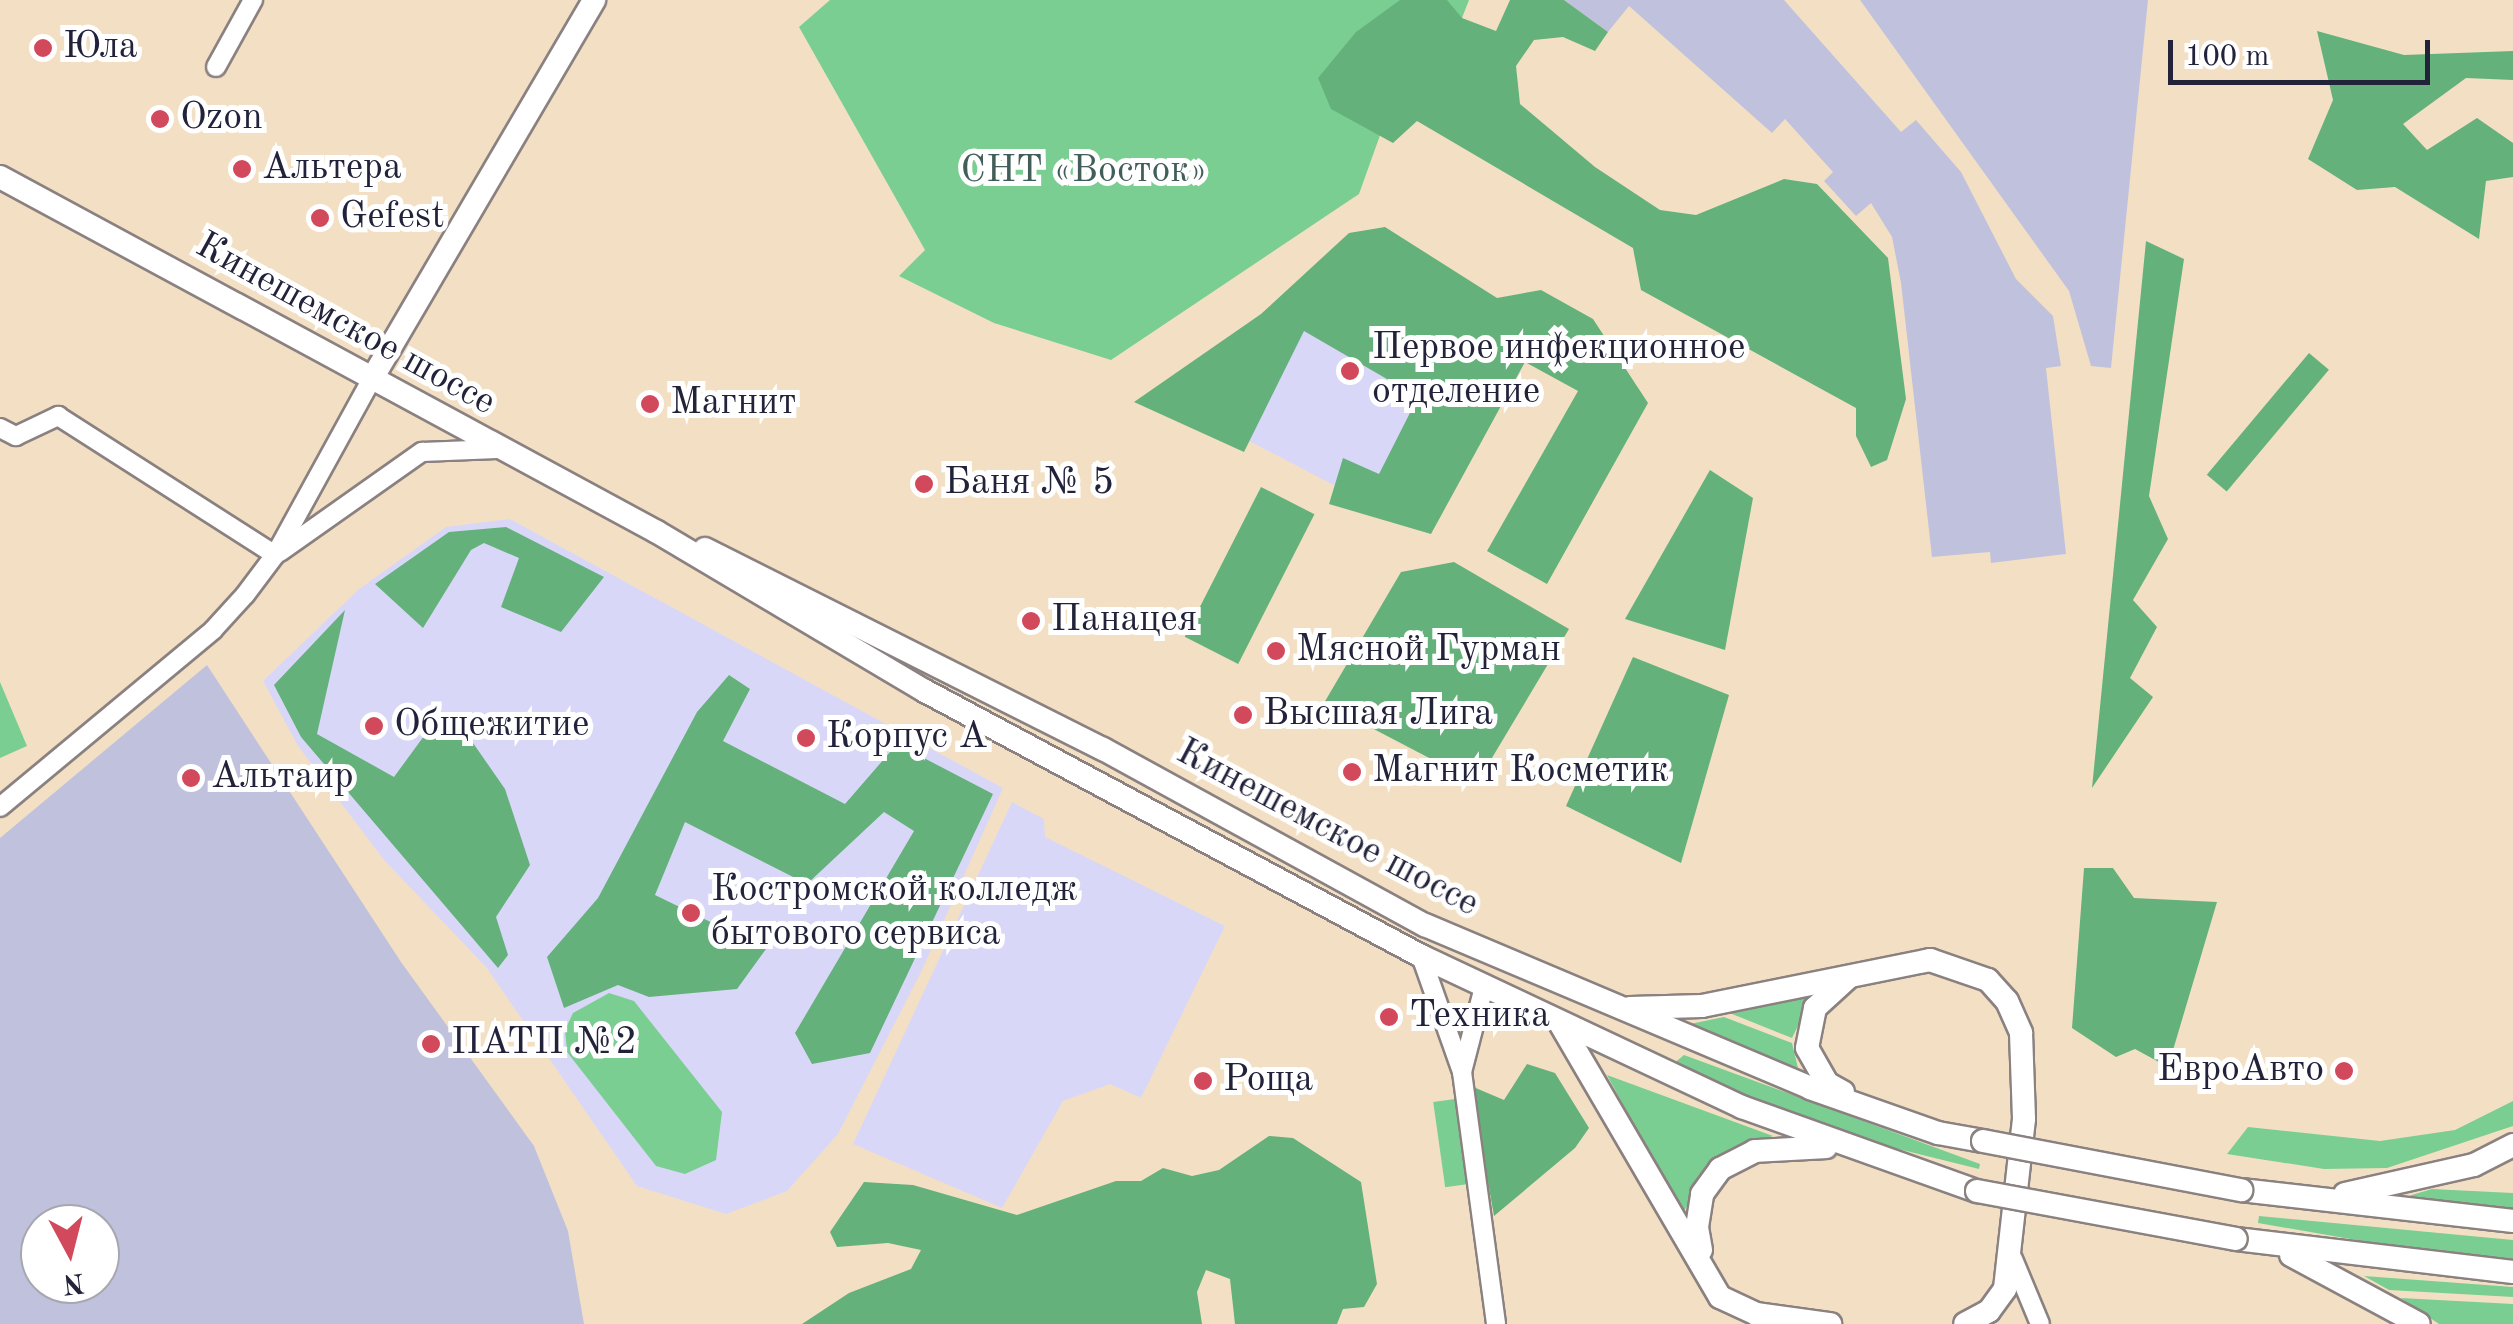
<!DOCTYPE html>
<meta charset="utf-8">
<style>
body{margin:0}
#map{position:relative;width:2513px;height:1324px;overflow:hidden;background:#f3e0c4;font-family:"Old Standard TT",serif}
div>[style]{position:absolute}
.built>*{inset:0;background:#d9d7f8}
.industrial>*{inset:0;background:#c0c2dd}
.green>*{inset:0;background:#7bce91;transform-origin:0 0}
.forest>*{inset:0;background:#64b17b;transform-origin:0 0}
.roads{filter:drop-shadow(2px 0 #8a8180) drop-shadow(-2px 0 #8a8180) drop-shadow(0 2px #8a8180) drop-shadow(0 -2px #8a8180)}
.minor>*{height:18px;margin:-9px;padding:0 9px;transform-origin:9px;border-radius:9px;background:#fff}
.major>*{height:22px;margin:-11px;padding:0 11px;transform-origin:11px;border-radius:11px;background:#fff}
.bridges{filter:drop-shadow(2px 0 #8a8180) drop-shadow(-2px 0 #8a8180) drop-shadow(0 2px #8a8180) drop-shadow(0 -2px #8a8180)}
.major-bridge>*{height:22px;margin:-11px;padding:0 11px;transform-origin:11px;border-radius:11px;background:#fff}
.dots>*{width:28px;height:28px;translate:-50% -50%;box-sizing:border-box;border:5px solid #fff;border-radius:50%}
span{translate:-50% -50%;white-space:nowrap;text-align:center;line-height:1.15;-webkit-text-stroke:10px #fff;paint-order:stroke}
.poi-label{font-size:38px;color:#22223b}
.left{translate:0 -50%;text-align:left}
.right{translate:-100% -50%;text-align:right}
.park-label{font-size:38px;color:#415e59}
.street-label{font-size:38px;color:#22223b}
.north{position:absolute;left:20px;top:1204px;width:100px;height:100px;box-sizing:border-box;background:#fff;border:2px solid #a7a7b1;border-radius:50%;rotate:173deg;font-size:28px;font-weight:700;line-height:40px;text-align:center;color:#22223b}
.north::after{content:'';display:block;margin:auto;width:35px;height:45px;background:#d1495b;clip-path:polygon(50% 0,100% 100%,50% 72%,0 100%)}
.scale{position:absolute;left:2168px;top:40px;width:262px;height:45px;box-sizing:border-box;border:5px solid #22223b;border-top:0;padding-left:12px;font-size:30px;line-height:35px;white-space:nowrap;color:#22223b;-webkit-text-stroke:8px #fff;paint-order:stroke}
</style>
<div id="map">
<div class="built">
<i style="clip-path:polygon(1264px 318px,1493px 320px,1385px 512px,1211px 421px)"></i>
<i style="clip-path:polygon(510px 519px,1003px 788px,922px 970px,838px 1134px,787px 1191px,726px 1214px,637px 1186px,486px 967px,384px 860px,298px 746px,263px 681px,359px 589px,446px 527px)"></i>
<i style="clip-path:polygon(1012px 802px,1044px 819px,1045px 837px,1225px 926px,1141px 1098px,1110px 1084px,1063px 1101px,1002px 1208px,853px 1144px)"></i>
</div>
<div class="industrial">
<i style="clip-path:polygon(1564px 0,1784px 0,1901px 132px,1916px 120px,1961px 172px,2016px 279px,2053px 316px,2061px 366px,2046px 368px,2066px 554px,1991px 563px,1990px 552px,1932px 557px,1901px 283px,1892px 237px,1871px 203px,1856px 216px,1824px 181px,1833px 172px,1785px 119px,1772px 133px,1629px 6px,1608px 32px)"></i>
<i style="clip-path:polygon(1860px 0,2148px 0,2111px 368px,2091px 366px,2069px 291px)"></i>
<i style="clip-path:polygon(evenodd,207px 665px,401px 962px,534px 1146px,568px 1231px,584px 1324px,0 1324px,0 838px,207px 665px,40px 1224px,100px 1224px,100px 1284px,40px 1284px,40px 1224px)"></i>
</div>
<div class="green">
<i style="clip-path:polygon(830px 0,1469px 0,1462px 18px,1393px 99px,1359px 194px,1111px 360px,994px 323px,899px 276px,925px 250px,799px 27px)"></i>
<i style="clip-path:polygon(0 682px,27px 746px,0 758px)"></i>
<i style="clip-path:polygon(609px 993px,634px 1001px,722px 1112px,716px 1160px,685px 1174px,656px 1166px,567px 1052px,565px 1030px,573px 1013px)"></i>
<i style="clip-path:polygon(1814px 993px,1792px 1038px,1727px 1012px)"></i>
<i style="clip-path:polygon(1724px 1017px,1792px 1043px,1798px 1068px,1685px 1025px)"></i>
<i style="clip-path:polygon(1684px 1055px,1980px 1164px,1979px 1169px,1846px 1136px,1679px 1070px,1673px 1064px)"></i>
<i style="clip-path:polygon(1607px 1075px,1773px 1136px,1720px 1156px,1682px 1214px)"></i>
<i style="left:1455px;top:1099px;width:86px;height:22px;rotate:82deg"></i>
<i style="clip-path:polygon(2513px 1101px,2513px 1126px,2387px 1168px,2324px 1169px,2227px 1154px,2248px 1127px,2380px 1141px,2455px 1130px)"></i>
<i style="clip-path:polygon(2432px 1189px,2513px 1193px,2513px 1213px,2388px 1202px)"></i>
<i style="clip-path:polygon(2259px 1216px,2513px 1240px,2513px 1259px,2396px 1247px,2258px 1223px)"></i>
<i style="clip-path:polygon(2364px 1276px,2513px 1287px,2513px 1297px,2389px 1290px)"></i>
<i style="clip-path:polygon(2401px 1298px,2513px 1304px,2513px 1324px,2439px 1324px)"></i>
</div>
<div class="forest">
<i style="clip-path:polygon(1400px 0,1447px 0,1462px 18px,1496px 31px,1510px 0,1564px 0,1608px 32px,1595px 51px,1563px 37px,1534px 40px,1516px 66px,1520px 104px,1595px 167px,1660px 210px,1696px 215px,1784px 179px,1817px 184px,1888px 258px,1906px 399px,1887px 460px,1871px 467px,1856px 436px,1856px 408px,1641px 290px,1633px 248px,1417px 121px,1393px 143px,1331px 109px,1318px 78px,1356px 32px)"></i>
<i style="clip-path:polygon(2317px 31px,2404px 55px,2513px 51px,2513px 80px,2466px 78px,2403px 124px,2427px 150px,2477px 118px,2513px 143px,2513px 177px,2486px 181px,2479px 239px,2395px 187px,2357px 190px,2308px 159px,2333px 100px)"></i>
<i style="clip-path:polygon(1385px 227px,1497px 298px,1541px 290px,1593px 319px,1648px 403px,1547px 584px,1487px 551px,1578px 391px,1525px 362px,1431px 534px,1329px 504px,1343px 458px,1379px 474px,1418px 397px,1304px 331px,1244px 452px,1134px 402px,1261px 314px,1349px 233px)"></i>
<i style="clip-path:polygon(2146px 241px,2184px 259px,2149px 496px,2168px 539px,2133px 600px,2157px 627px,2130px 678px,2153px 697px,2092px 788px)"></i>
<i style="left:2309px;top:353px;width:26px;height:159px;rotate:40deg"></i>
<i style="clip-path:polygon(1710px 470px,1753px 498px,1725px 650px,1625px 619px)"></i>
<i style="left:1261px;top:487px;width:60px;height:168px;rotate:27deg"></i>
<i style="clip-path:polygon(506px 527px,604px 577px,561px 632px,501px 607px,519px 558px,484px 543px,471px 550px,423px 628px,375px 584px,449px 532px)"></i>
<i style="clip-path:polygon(1454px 562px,1569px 629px,1477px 783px,1324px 703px,1401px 572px)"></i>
<i style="clip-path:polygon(345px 610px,317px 734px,394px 777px,424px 736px,445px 736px,455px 717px,505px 789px,530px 865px,496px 917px,508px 955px,498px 968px,301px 737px,274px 685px)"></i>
<i style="clip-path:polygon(1633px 657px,1729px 695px,1681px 863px,1566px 806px)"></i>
<i style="clip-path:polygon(729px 675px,750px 689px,723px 741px,845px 804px,897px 744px,993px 794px,870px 1053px,812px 1064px,795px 1033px,914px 831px,884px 812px,807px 884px,685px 822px,655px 895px,766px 949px,737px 989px,649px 997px,618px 985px,564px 1008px,547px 957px,598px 898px,697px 712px)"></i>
<i style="clip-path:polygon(2084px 868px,2113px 868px,2134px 898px,2217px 902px,2168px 1067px,2135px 1049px,2116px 1057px,2072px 1028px)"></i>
<i style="clip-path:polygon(1527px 1064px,1555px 1073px,1589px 1128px,1575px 1148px,1494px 1216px,1471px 1086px,1504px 1100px)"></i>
<i style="clip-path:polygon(1269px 1136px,1293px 1138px,1361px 1182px,1377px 1284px,1364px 1307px,1343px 1309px,1337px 1324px,1235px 1324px,1230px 1279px,1206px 1270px,1197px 1292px,1202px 1324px,802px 1324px,849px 1293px,911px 1269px,921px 1250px,888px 1243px,837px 1247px,830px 1232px,864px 1182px,913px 1185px,1017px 1215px,1116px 1181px,1141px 1181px,1163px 1168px,1192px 1176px,1219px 1170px)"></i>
</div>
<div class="roads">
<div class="minor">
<i style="left:216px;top:67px;width:77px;rotate:-61.1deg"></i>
<i style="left:0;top:428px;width:18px;rotate:27deg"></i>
<i style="left:16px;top:436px;width:47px;rotate:-25.5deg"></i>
<i style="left:58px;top:416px;width:258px;rotate:32.6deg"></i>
<i style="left:280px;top:552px;width:174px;rotate:-35.2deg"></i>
<i style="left:422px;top:452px;width:75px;rotate:-2.3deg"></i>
<i style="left:0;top:807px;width:277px;rotate:-39.7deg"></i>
<i style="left:213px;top:630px;width:47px;rotate:-47.6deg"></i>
<i style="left:245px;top:595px;width:50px;rotate:-53.1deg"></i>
<i style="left:275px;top:555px;width:203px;rotate:-61.2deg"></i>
<i style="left:1421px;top:956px;width:123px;rotate:70.5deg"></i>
<i style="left:1462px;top:1072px;width:254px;rotate:82.3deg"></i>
<i style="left:1462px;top:1072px;width:88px;rotate:-75.5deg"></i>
<i style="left:2013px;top:1259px;width:70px;rotate:67.4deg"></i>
</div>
<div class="major">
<i style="left:0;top:177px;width:747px;rotate:28.38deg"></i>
<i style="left:657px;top:532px;width:312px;rotate:30.7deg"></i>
<i style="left:925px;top:691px;width:562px;rotate:28.11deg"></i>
<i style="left:1421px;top:956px;width:355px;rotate:25.2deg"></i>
<i style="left:1742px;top:1107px;width:250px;rotate:19.7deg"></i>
<i style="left:373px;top:377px;width:437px;rotate:-59.6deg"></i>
<i style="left:705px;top:549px;width:445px;rotate:26.7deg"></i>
<i style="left:1103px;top:749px;width:367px;rotate:28.7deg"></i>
<i style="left:1425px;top:925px;width:418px;rotate:22.9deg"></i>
<i style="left:1810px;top:1088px;width:136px;rotate:19.4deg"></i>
<i style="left:1938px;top:1133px;width:46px;rotate:10.1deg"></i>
<i style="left:1630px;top:1008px;width:72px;rotate:-1.6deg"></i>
<i style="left:1702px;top:1006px;width:233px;rotate:-11.4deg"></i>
<i style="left:1930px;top:960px;width:61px;rotate:19deg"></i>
<i style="left:1988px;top:980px;width:28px;rotate:48deg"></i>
<i style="left:2007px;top:1001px;width:35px;rotate:66deg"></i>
<i style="left:2021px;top:1033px;width:86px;rotate:88deg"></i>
<i style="left:2024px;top:1119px;width:171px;rotate:96.4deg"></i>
<i style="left:2005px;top:1289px;width:27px;rotate:126deg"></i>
<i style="left:1989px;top:1311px;width:27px;rotate:152deg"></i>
<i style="left:1561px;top:1025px;width:315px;rotate:59.7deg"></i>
<i style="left:1720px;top:1297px;width:40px;rotate:25deg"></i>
<i style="left:1756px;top:1314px;width:75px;rotate:7.7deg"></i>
<i style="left:1843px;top:1092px;width:18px;rotate:-151deg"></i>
<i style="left:1827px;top:1083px;width:40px;rotate:-119.7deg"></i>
<i style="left:1807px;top:1048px;width:41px;rotate:-78.7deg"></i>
<i style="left:1815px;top:1008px;width:46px;rotate:-42.4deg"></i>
<i style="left:2241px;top:1190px;width:274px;rotate:6.5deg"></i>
<i style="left:2345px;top:1194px;width:132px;rotate:-12.7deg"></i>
<i style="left:2474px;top:1165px;width:44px;rotate:-27.1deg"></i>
<i style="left:2236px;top:1239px;width:279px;rotate:6.8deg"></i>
<i style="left:1701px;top:1250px;width:23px;rotate:-100deg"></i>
<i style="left:1697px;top:1227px;width:33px;rotate:-81deg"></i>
<i style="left:1702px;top:1194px;width:31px;rotate:-54deg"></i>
<i style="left:1720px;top:1169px;width:39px;rotate:-27deg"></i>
<i style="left:1755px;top:1151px;width:71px;rotate:-3.2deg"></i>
<i style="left:2291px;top:1255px;width:145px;rotate:28.3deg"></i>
</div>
</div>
<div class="bridges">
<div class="major-bridge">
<i style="left:1983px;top:1141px;width:263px;rotate:10.8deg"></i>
<i style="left:1977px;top:1191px;width:263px;rotate:10.5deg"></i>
</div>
</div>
<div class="dots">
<i style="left:43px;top:48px;background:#d1495b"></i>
<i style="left:160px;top:119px;background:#d1495b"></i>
<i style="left:242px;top:169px;background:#d1495b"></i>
<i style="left:320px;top:218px;background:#d1495b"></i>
<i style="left:1350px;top:371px;background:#d1495b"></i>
<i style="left:650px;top:404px;background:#d1495b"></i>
<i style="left:924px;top:484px;background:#d1495b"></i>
<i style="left:1031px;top:621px;background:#d1495b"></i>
<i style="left:1276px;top:651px;background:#d1495b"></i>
<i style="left:1243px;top:715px;background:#d1495b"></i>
<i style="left:374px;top:726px;background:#d1495b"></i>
<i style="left:806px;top:738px;background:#d1495b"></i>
<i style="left:1352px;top:772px;background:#d1495b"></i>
<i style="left:191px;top:778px;background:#d1495b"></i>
<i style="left:691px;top:913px;background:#d1495b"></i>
<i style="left:1389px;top:1017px;background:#d1495b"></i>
<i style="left:431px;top:1044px;background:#d1495b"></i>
<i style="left:2344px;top:1071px;background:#d1495b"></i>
<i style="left:1203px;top:1081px;background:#d1495b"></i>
</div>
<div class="poi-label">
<span class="left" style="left:63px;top:48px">Юла</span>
<span class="left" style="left:180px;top:119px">Ozon</span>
<span class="left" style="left:262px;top:169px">Альтера</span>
<span class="left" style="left:340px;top:218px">Gefest</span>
<span class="left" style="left:1372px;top:371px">Первое инфекционное<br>отделение</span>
<span class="left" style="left:670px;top:404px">Магнит</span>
<span class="left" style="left:944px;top:484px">Баня № 5</span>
<span class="left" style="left:1051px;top:621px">Панацея</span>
<span class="left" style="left:1296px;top:651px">Мясной Гурман</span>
<span class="left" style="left:1263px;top:715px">Высшая Лига</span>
<span class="left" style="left:394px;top:726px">Общежитие</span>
<span class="left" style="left:826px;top:738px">Корпус А</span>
<span class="left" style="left:1372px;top:772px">Магнит Косметик</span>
<span class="left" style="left:211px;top:778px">Альтаир</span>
<span class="left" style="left:711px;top:913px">Костромской колледж<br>бытового сервиса</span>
<span class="left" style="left:1409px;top:1017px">Техника</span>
<span class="left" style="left:451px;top:1044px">ПАТП №2</span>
<span class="right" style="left:2324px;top:1071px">ЕвроАвто</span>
<span class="left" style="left:1223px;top:1081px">Роща</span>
</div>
<div class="park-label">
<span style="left:1084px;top:172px">СНТ «Восток»</span>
</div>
<div class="street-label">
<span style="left:345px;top:325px;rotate:29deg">Кинешемское шоссе</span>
<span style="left:1327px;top:829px;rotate:28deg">Кинешемское шоссе</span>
</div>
<div class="north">N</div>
<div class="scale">100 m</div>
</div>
